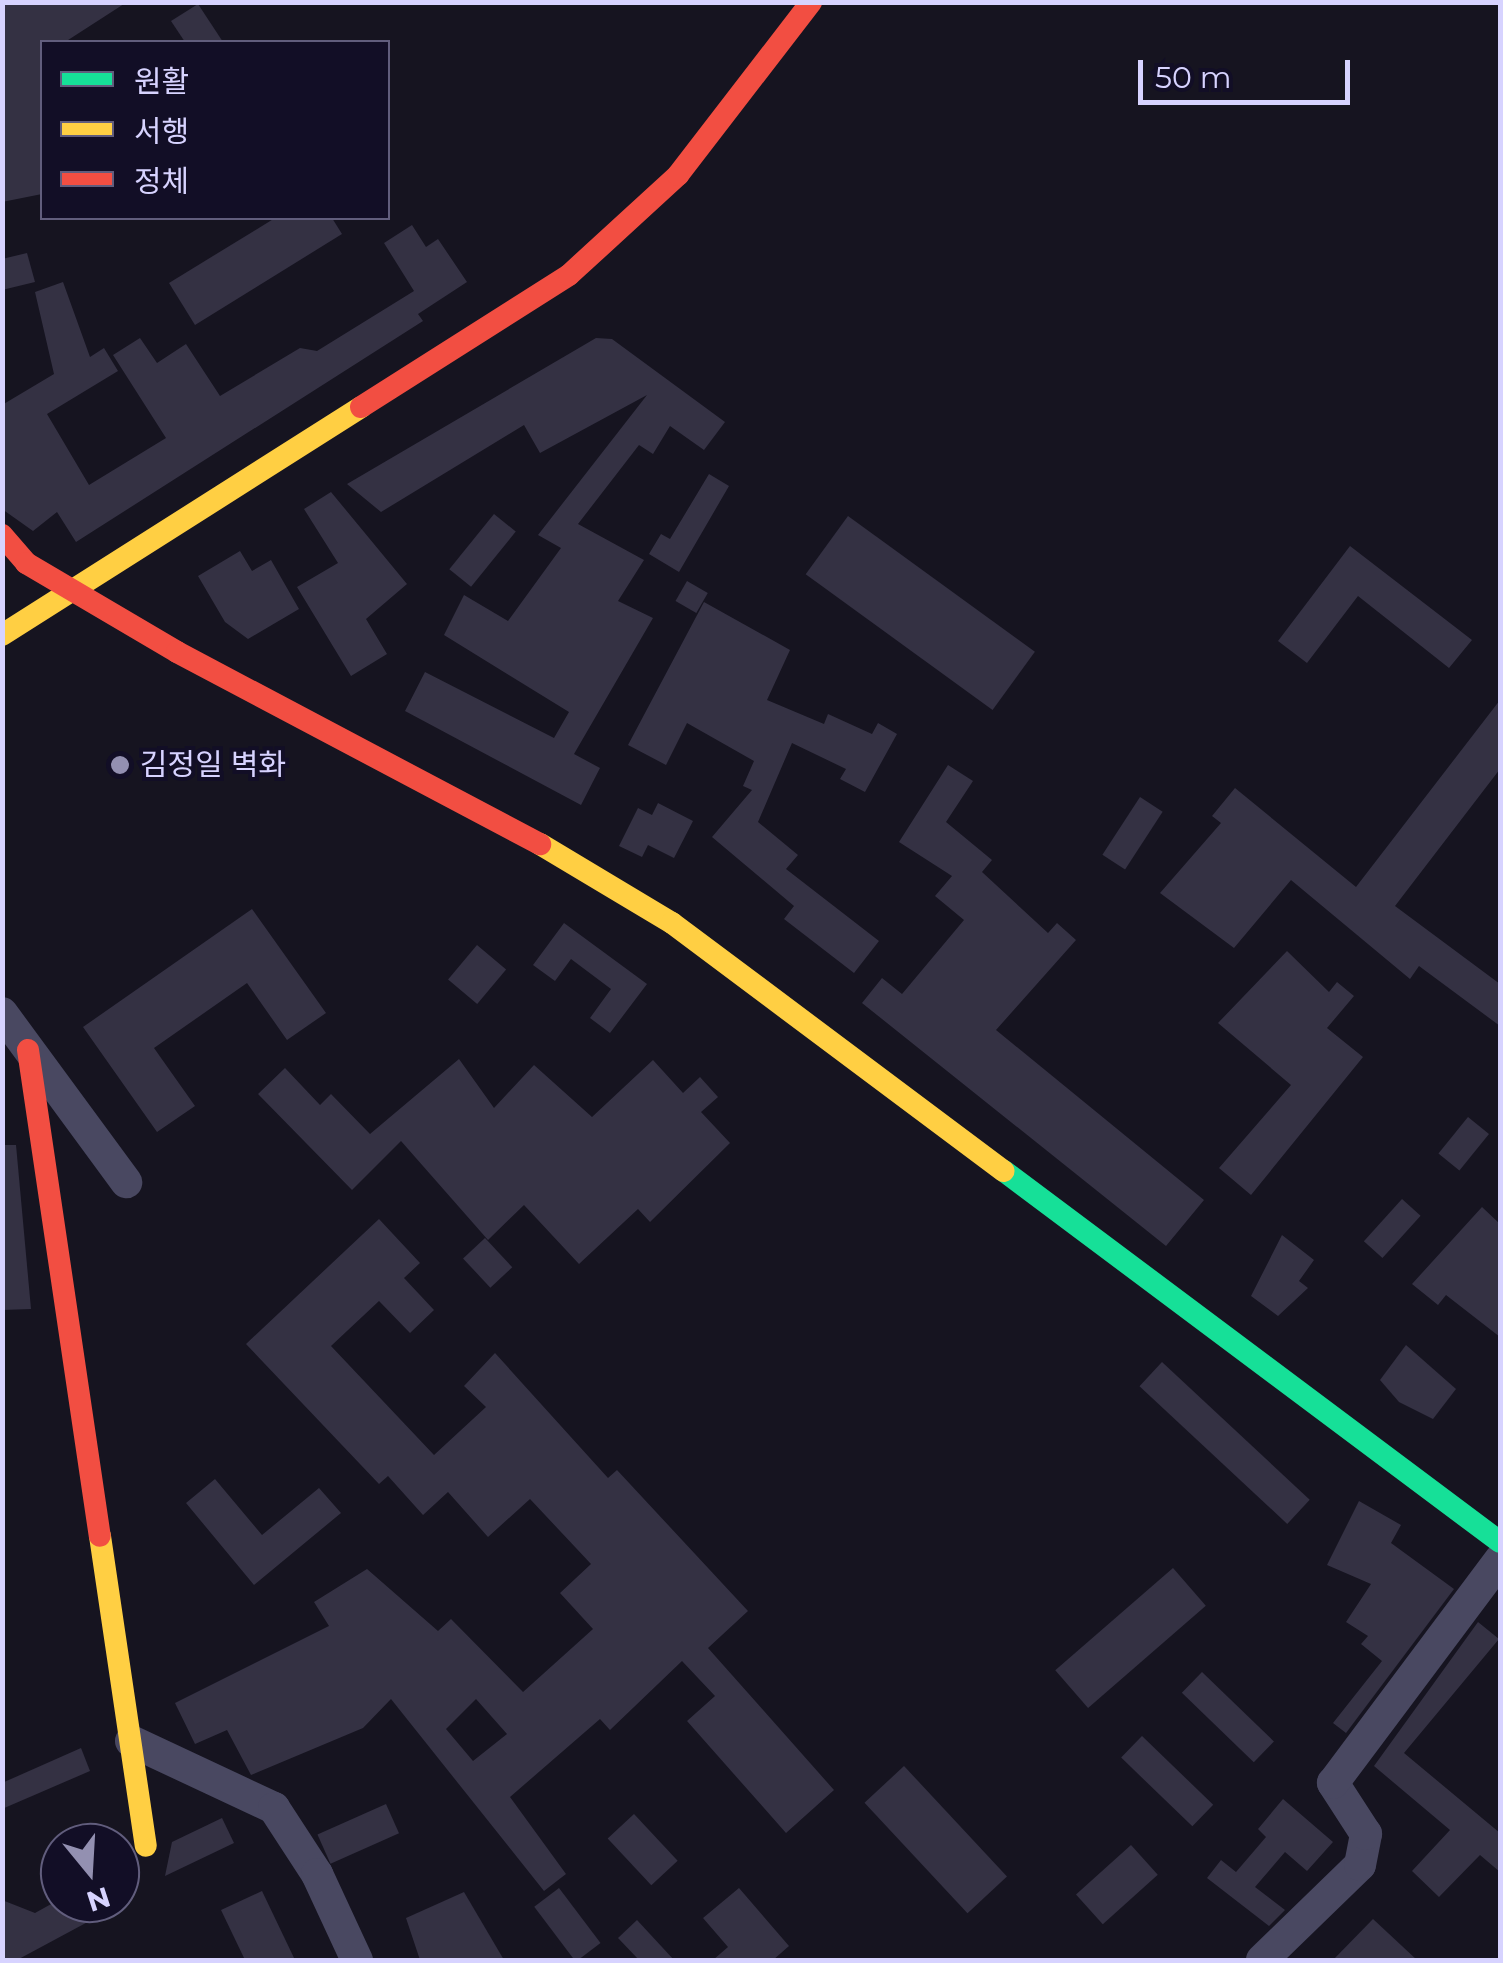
<!DOCTYPE html>
<meta charset="utf-8">
<style>
body{margin:0}
#map{position:relative;width:1503px;height:1963px;overflow:hidden;background:#161420;font-family:Montserrat,"Noto Sans KR",sans-serif}
div>[style]{position:absolute}
.building>*{inset:0;background:#343143;transform-origin:0 0}
.street>*{height:32px;margin:-16px;padding:0 16px;transform-origin:16px;border-radius:16px;background:#494861}
.fast>*{height:22px;margin:-11px;padding:0 11px;transform-origin:11px;border-radius:11px;background:#16e098}
.slow>*{height:22px;margin:-11px;padding:0 11px;transform-origin:11px;border-radius:11px;background:#ffcf43}
.jam>*{height:22px;margin:-11px;padding:0 11px;transform-origin:11px;border-radius:11px;background:#f24e42}
.dots>*{width:28px;height:28px;translate:-50% -50%;box-sizing:border-box;border:5px solid #120e26;border-radius:50%}
span{translate:-50% -50%;white-space:nowrap;text-align:center;line-height:1.15;-webkit-text-stroke:8px #120e26;paint-order:stroke}
.poi-label{font-size:30px;color:#d7d3ff}
.left{translate:0 -50%;text-align:left}
.frame{position:absolute;inset:0;border:5px solid #d7d3ff;pointer-events:none}
.legend{position:absolute;left:40px;top:40px;width:350px;height:180px;box-sizing:border-box;background:#120e26;border:2px solid #615d7d;margin:0;padding:12px 18px;list-style:none;font-size:30px;color:#d7d3ff}
.legend li{display:flex;align-items:center;gap:20px;height:50px}
.legend b{width:50px;border:2px solid #615d7d}
.north{position:absolute;left:40px;top:1823px;width:100px;height:100px;box-sizing:border-box;background:#120e26;border:2px solid #615d7d;border-radius:50%;rotate:162deg;font-size:28px;font-weight:700;line-height:40px;text-align:center;color:#d7d3ff}
.north::after{content:'';display:block;margin:auto;width:35px;height:45px;background:#9390b1;clip-path:polygon(50% 0,100% 100%,50% 72%,0 100%)}
.scale{position:absolute;left:1138px;top:60px;width:212px;height:45px;box-sizing:border-box;border:5px solid #d7d3ff;border-top:0;padding-left:12px;font-size:30px;line-height:35px;white-space:nowrap;color:#d7d3ff;-webkit-text-stroke:8px #120e26;paint-order:stroke}
</style>
<div id="map">
<div class="building">
<i style="clip-path:polygon(2px 2px,127px 2px,65px 42px,42px 42px,42px 194px,2px 202px)"></i>
<i style="clip-path:polygon(198px 4px,223px 42px,185px 42px,171px 21px)"></i>
<i style="clip-path:polygon(275px 218px,332px 218px,342px 234px,195px 325px,169px 283px)"></i>
<i style="clip-path:polygon(412px 225px,426px 247px,438px 239px,467px 282px,418px 314px,423px 321px,76px 542px,57px 512px,33px 531px,2px 509px,2px 405px,54px 374px,35px 292px,63px 282px,90px 357px,104px 348px,118px 371px,47px 414px,89px 485px,166px 438px,113px 355px,140px 338px,157px 363px,186px 344px,220px 396px,300px 348px,317px 351px,414px 291px,384px 243px)"></i>
<i style="clip-path:polygon(27px 253px,35px 282px,2px 290px,2px 259px)"></i>
<i style="clip-path:polygon(596px 338px,612px 339px,725px 422px,704px 450px,670px 426px,653px 454px,639px 445px,578px 524px,644px 560px,618px 601px,653px 618px,574px 754px,600px 768px,581px 805px,405px 711px,425px 672px,554px 738px,569px 712px,444px 635px,464px 595px,508px 621px,561px 548px,538px 535px,647px 395px,540px 453px,524px 425px,381px 512px,347px 484px)"></i>
<i style="clip-path:polygon(709px 474px,729px 486px,679px 572px,649px 554px,661px 534px,670px 539px)"></i>
<i style="clip-path:polygon(331px 492px,407px 584px,366px 619px,387px 654px,351px 676px,297px 587px,338px 563px,304px 509px)"></i>
<i style="left:494px;top:514px;width:28px;height:71px;rotate:39deg"></i>
<i style="left:848px;top:516px;width:231px;height:72px;rotate:36deg"></i>
<i style="clip-path:polygon(1350px 546px,1472px 640px,1449px 668px,1358px 596px,1307px 663px,1278px 641px)"></i>
<i style="clip-path:polygon(240px 551px,252px 571px,271px 560px,299px 609px,248px 639px,225px 622px,198px 576px)"></i>
<i style="left:687px;top:581px;width:24px;height:23px;rotate:30deg"></i>
<i style="clip-path:polygon(704px 602px,790px 650px,767px 700px,824px 724px,828px 714px,872px 734px,878px 723px,897px 734px,865px 792px,840px 779px,846px 769px,792px 743px,758px 822px,798px 855px,786px 869px,879px 941px,854px 973px,784px 919px,794px 906px,712px 837px,752px 790px,743px 786px,754px 761px,687px 723px,666px 765px,628px 745px)"></i>
<i style="clip-path:polygon(1500px 700px,1500px 769px,1395px 906px,1500px 984px,1500px 1026px,1419px 966px,1410px 979px,1291px 880px,1234px 948px,1160px 893px,1221px 823px,1212px 816px,1235px 788px,1356px 887px)"></i>
<i style="clip-path:polygon(948px 765px,973px 781px,946px 822px,992px 860px,982px 872px,1048px 933px,1057px 923px,1076px 940px,996px 1030px,1204px 1200px,1166px 1246px,862px 1003px,882px 978px,902px 994px,964px 920px,935px 896px,952px 876px,899px 842px)"></i>
<i style="left:1140px;top:797px;width:27px;height:69px;rotate:33deg"></i>
<i style="clip-path:polygon(658px 803px,693px 821px,674px 858px,648px 845px,642px 857px,619px 846px,638px 808px,652px 815px)"></i>
<i style="clip-path:polygon(252px 909px,326px 1013px,287px 1040px,247px 983px,154px 1048px,195px 1106px,157px 1132px,83px 1027px)"></i>
<i style="clip-path:polygon(564px 923px,647px 984px,610px 1033px,590px 1018px,611px 989px,571px 959px,555px 981px,533px 965px)"></i>
<i style="left:477px;top:945px;width:38px;height:45px;rotate:40deg"></i>
<i style="clip-path:polygon(1287px 951px,1329px 992px,1337px 982px,1354px 996px,1327px 1028px,1363px 1057px,1251px 1195px,1219px 1168px,1291px 1085px,1218px 1023px)"></i>
<i style="clip-path:polygon(459px 1059px,494px 1108px,534px 1065px,592px 1117px,653px 1060px,683px 1093px,700px 1077px,718px 1097px,701px 1112px,730px 1143px,650px 1222px,638px 1209px,579px 1264px,524px 1205px,488px 1240px,401px 1141px,352px 1190px,258px 1094px,285px 1068px,320px 1105px,331px 1094px,370px 1134px)"></i>
<i style="left:1468px;top:1117px;width:27px;height:47px;rotate:39deg"></i>
<i style="clip-path:polygon(2px 1145px,16px 1145px,31px 1309px,2px 1310px)"></i>
<i style="left:1402px;top:1199px;width:25px;height:57px;rotate:42deg"></i>
<i style="clip-path:polygon(1482px 1207px,1500px 1224px,1500px 1337px,1446px 1295px,1438px 1305px,1412px 1284px)"></i>
<i style="clip-path:polygon(evenodd,379px 1219px,420px 1263px,404px 1278px,434px 1310px,410px 1333px,379px 1301px,331px 1346px,434px 1455px,486px 1407px,464px 1386px,495px 1353px,608px 1478px,617px 1470px,748px 1611px,708px 1648px,834px 1790px,786px 1833px,687px 1721px,715px 1696px,682px 1661px,610px 1730px,600px 1719px,510px 1797px,566px 1874px,544px 1891px,391px 1699px,363px 1728px,251px 1775px,227px 1730px,195px 1744px,175px 1703px,329px 1626px,314px 1602px,367px 1569px,438px 1631px,451px 1619px,523px 1692px,593px 1629px,560px 1593px,591px 1564px,530px 1499px,488px 1537px,448px 1492px,423px 1515px,388px 1476px,379px 1484px,246px 1344px,379px 1219px,476px 1699px,507px 1734px,473px 1761px,446px 1729px,476px 1699px)"></i>
<i style="clip-path:polygon(1282px 1235px,1314px 1260px,1299px 1281px,1308px 1288px,1278px 1316px,1251px 1296px)"></i>
<i style="left:485px;top:1238px;width:40px;height:30px;rotate:47deg"></i>
<i style="clip-path:polygon(1406px 1345px,1456px 1389px,1433px 1419px,1399px 1402px,1380px 1380px)"></i>
<i style="left:1162px;top:1362px;width:202px;height:33px;rotate:43deg"></i>
<i style="clip-path:polygon(215px 1479px,262px 1535px,319px 1488px,341px 1513px,254px 1585px,186px 1503px)"></i>
<i style="clip-path:polygon(1359px 1501px,1401px 1525px,1391px 1543px,1454px 1589px,1346px 1733px,1333px 1723px,1382px 1661px,1361px 1644px,1368px 1636px,1346px 1622px,1371px 1584px,1327px 1565px)"></i>
<i style="left:1173px;top:1568px;width:50px;height:156px;rotate:49deg"></i>
<i style="clip-path:polygon(1478px 1622px,1499px 1639px,1404px 1753px,1500px 1833px,1500px 1872px,1480px 1855px,1439px 1897px,1412px 1871px,1450px 1830px,1374px 1766px)"></i>
<i style="left:1202px;top:1672px;width:100px;height:29px;rotate:44deg"></i>
<i style="left:1142px;top:1736px;width:99px;height:30px;rotate:44deg"></i>
<i style="clip-path:polygon(81px 1748px,90px 1771px,2px 1809px,2px 1783px)"></i>
<i style="left:904px;top:1766px;width:151px;height:54px;rotate:47deg"></i>
<i style="clip-path:polygon(1283px 1799px,1333px 1842px,1307px 1871px,1285px 1852px,1255px 1887px,1285px 1910px,1269px 1926px,1207px 1878px,1221px 1860px,1236px 1872px,1266px 1837px,1258px 1829px)"></i>
<i style="left:386px;top:1804px;width:32px;height:75px;rotate:66deg"></i>
<i style="left:634px;top:1814px;width:64px;height:36px;rotate:47deg"></i>
<i style="clip-path:polygon(222px 1818px,234px 1843px,165px 1876px,172px 1842px)"></i>
<i style="left:1131px;top:1845px;width:40px;height:74px;rotate:48deg"></i>
<i style="left:559px;top:1888px;width:69px;height:31px;rotate:53deg"></i>
<i style="clip-path:polygon(739px 1888px,789px 1946px,773px 1960px,713px 1960px,728px 1947px,703px 1918px)"></i>
<i style="clip-path:polygon(262px 1891px,295px 1960px,245px 1960px,221px 1910px)"></i>
<i style="clip-path:polygon(464px 1892px,504px 1960px,420px 1960px,406px 1918px)"></i>
<i style="clip-path:polygon(2px 1900px,35px 1913px,53px 1903px,123px 1903px,17px 1960px,2px 1960px)"></i>
<i style="clip-path:polygon(1373px 1919px,1417px 1960px,1333px 1960px)"></i>
<i style="clip-path:polygon(637px 1920px,674px 1960px,639px 1960px,618px 1938px)"></i>
</div>
<div class="street">
<i style="left:2px;top:1013px;width:210px;rotate:53.7deg"></i>
<i style="left:131px;top:1741px;width:158px;rotate:25.1deg"></i>
<i style="left:274px;top:1808px;width:79px;rotate:56.9deg"></i>
<i style="left:317px;top:1874px;width:95px;rotate:65.1deg"></i>
<i style="left:1262px;top:1960px;width:136px;rotate:-44.1deg"></i>
<i style="left:1360px;top:1865px;width:32px;rotate:-79deg"></i>
<i style="left:1366px;top:1834px;width:61px;rotate:-122.9deg"></i>
<i style="left:1333px;top:1783px;width:279px;rotate:-53.2deg"></i>
</div>
<div class="fast">
<i style="left:1004px;top:1171px;width:619px;rotate:36.8deg"></i>
</div>
<div class="slow">
<i style="left:2px;top:635px;width:425px;rotate:-32.4deg"></i>
<i style="left:540px;top:844px;width:154px;rotate:30.9deg"></i>
<i style="left:672px;top:923px;width:414px;rotate:36.8deg"></i>
<i style="left:100px;top:1536px;width:313px;rotate:81.6deg"></i>
</div>
<div class="jam">
<i style="left:361px;top:407px;width:246px;rotate:-32.4deg"></i>
<i style="left:569px;top:275px;width:148px;rotate:-42.5deg"></i>
<i style="left:678px;top:175px;width:218px;rotate:-52.4deg"></i>
<i style="left:2px;top:535px;width:37px;rotate:49deg"></i>
<i style="left:26px;top:563px;width:175px;rotate:30.5deg"></i>
<i style="left:177px;top:652px;width:411px;rotate:27.9deg"></i>
<i style="left:28px;top:1050px;width:491px;rotate:81.6deg"></i>
</div>
<div class="dots">
<i style="left:120px;top:765px;background:#9390b1"></i>
</div>
<div class="poi-label">
<span class="left" style="left:140px;top:765px">김정일 벽화</span>
</div>
<div class="frame"></div>
<ul class="legend">
<li><b style="height:12px;background:#16e098"></b>원활</li>
<li><b style="height:12px;background:#ffcf43"></b>서행</li>
<li><b style="height:12px;background:#f24e42"></b>정체</li>
</ul>
<div class="north">N</div>
<div class="scale">50 m</div>
</div>
